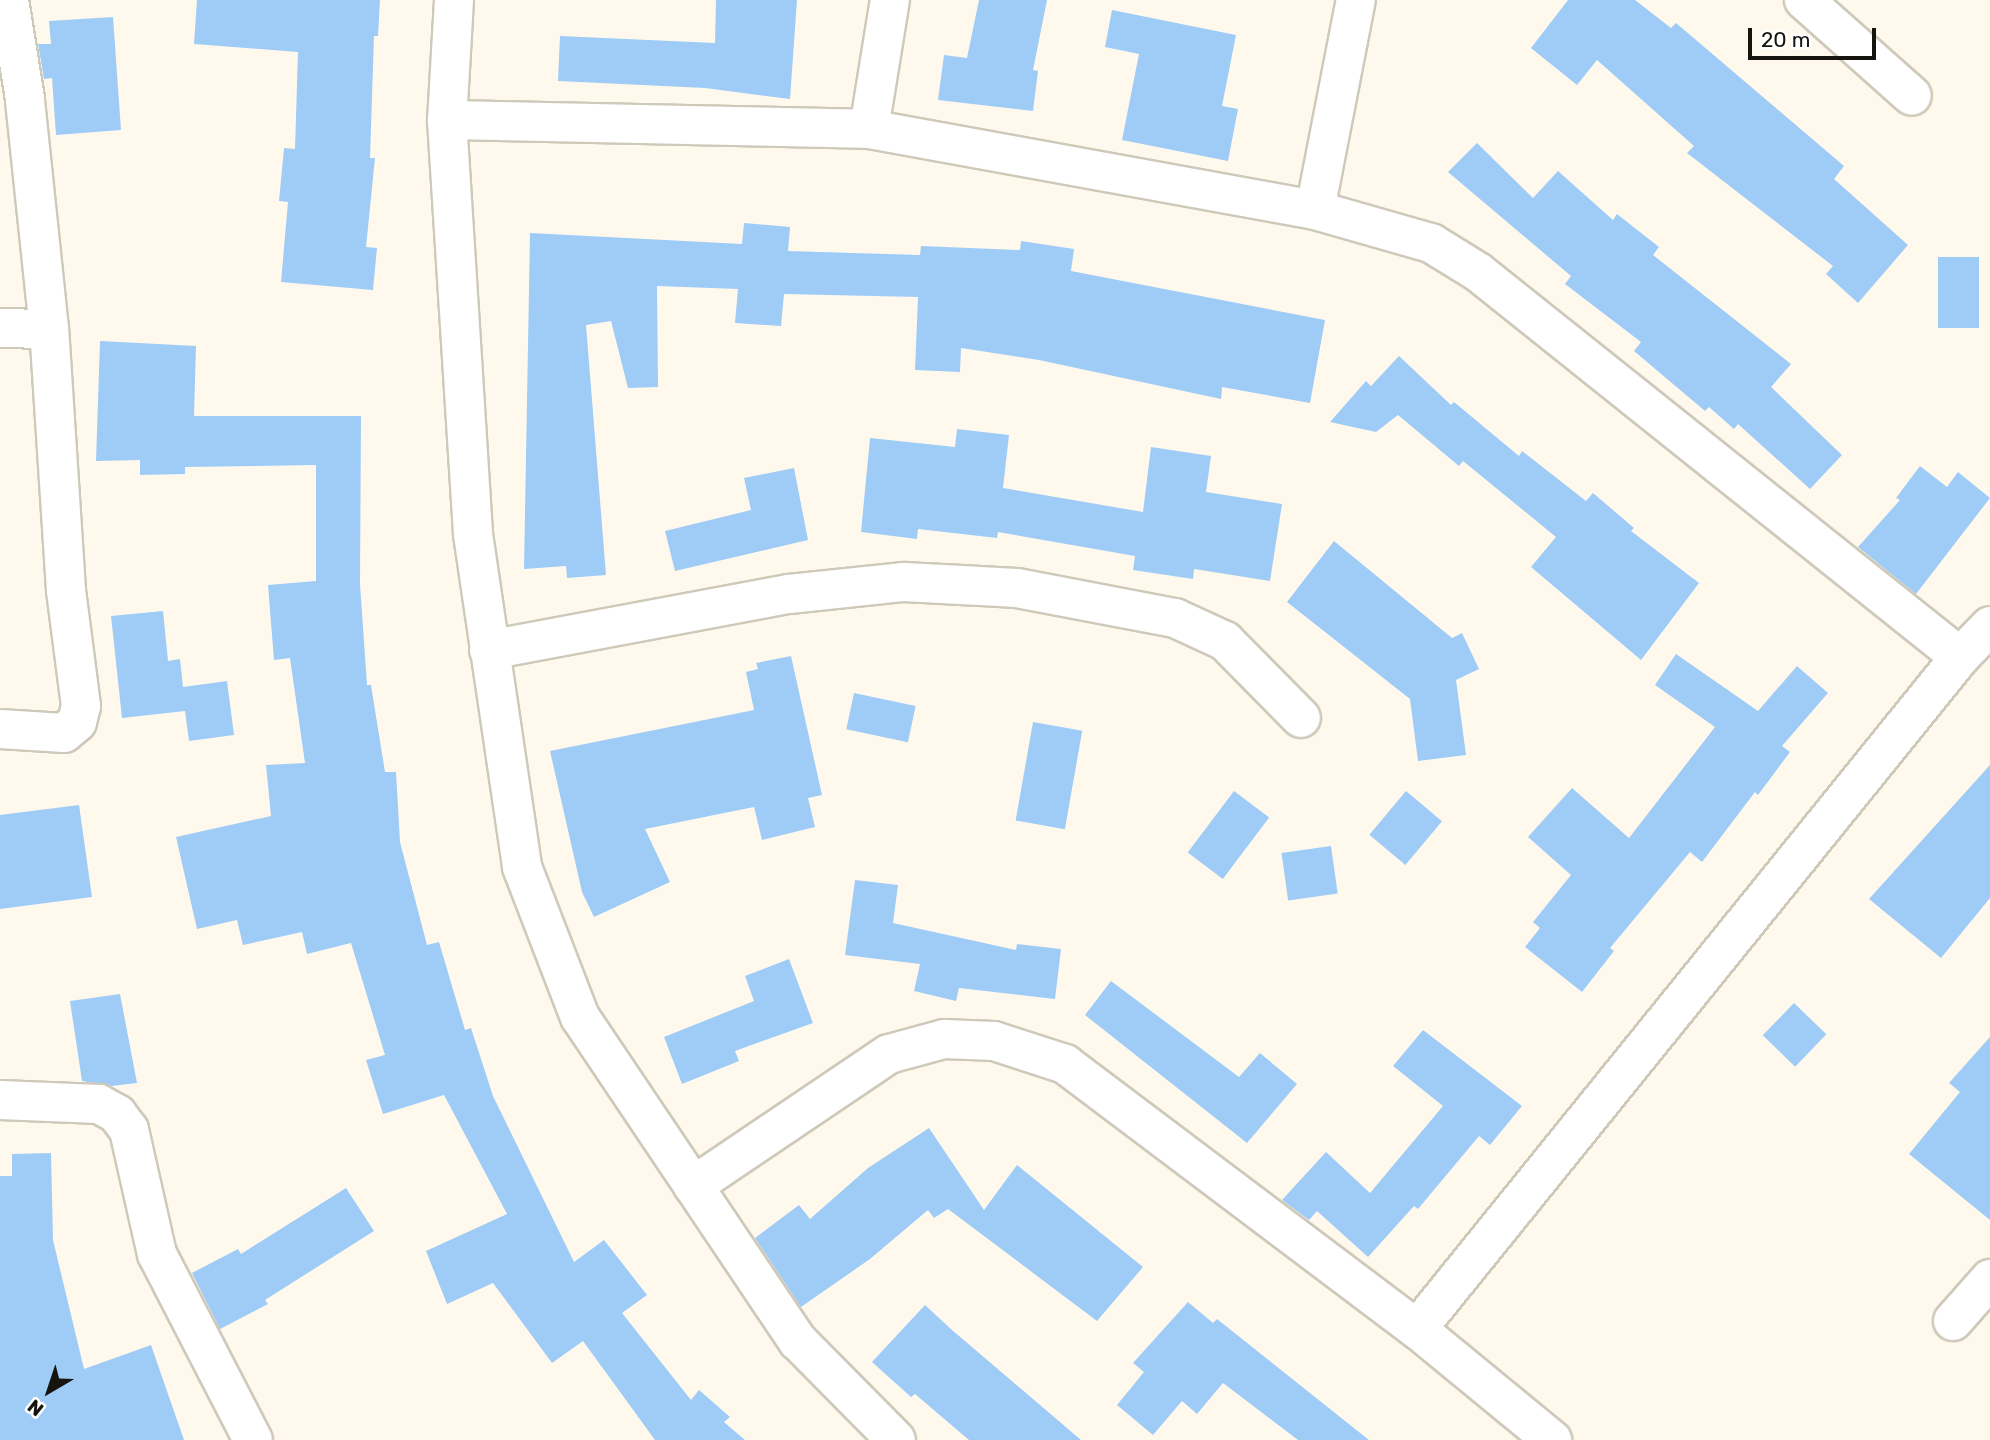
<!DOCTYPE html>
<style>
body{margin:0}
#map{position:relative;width:1990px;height:1440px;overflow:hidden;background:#fff9ed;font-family:Rubik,sans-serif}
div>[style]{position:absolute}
.building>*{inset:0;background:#9eccf7;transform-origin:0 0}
.roads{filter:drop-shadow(2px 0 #cfc9ba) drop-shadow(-2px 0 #cfc9ba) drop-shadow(0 2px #cfc9ba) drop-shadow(0 -2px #cfc9ba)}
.street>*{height:38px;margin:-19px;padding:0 19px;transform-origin:19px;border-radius:19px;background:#fff}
span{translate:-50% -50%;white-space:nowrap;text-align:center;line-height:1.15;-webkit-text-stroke:6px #fff;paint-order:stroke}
.north{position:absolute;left:14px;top:1356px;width:70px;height:70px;-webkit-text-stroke:5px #fff;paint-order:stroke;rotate:219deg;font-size:19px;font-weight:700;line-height:28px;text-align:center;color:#16140e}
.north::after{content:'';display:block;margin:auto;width:24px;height:32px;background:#16140e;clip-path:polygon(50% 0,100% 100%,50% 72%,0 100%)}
.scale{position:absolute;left:1748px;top:28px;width:128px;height:32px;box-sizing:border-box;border:4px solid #16140e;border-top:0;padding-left:9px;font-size:21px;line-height:24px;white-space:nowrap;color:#16140e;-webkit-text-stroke:5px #fff;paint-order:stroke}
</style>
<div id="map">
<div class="building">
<i style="clip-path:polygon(197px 0,380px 0,378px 36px,374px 36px,370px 158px,375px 158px,366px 247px,377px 248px,373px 290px,281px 282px,288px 202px,279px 201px,284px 148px,295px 149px,298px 52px,194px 44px)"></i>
<i style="clip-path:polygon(716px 0,797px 0,790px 99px,705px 88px,558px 81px,560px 36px,715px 43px)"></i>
<i style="clip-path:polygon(979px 0,1047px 0,1033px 70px,1038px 71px,1033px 111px,938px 100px,944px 55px,967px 58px)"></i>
<i style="clip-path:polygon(1568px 0,1635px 0,1671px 28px,1676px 23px,1844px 166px,1834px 179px,1908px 245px,1858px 303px,1826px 274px,1833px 266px,1687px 153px,1694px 146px,1597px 60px,1577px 85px,1531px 48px)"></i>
<i style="clip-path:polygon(1112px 10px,1236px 35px,1222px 106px,1238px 109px,1228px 161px,1122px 140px,1139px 54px,1105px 47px)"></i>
<i style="clip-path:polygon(113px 17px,121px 130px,56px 135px,52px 78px,44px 79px,38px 44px,51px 44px,49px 21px)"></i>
<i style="clip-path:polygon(1477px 143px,1533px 198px,1558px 171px,1613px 220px,1617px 214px,1659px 247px,1653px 255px,1791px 364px,1771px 387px,1842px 455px,1810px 489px,1738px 424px,1734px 429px,1709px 407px,1705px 411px,1634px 351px,1641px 342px,1565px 284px,1571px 276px,1448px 172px)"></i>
<i style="clip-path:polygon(744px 223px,790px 227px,788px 251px,920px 255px,921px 246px,1020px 250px,1021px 241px,1074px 249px,1071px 271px,1325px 320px,1310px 403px,1222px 387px,1221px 399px,1039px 360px,961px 348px,960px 372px,915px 370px,918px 297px,784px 294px,781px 326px,735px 323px,738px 289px,657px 286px,658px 387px,628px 388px,611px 321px,586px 325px,606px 575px,567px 578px,566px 566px,524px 569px,530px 233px,742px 244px)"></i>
<i style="left:1938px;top:257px;width:41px;height:71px"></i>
<i style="clip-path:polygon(100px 341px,196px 346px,194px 416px,361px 416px,360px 584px,367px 685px,371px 685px,385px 772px,396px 772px,400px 842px,427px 945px,439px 942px,465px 1030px,471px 1028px,493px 1096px,574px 1262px,604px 1240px,647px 1295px,622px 1313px,691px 1400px,699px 1390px,730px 1417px,724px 1422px,745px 1440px,655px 1440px,583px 1341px,552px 1363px,493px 1283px,447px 1304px,426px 1251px,507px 1214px,444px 1095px,383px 1114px,366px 1060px,385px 1055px,351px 943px,307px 954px,302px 932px,243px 945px,237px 920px,197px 929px,176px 837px,271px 816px,266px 765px,305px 763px,290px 658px,274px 660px,268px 585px,316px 581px,316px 465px,185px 467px,185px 474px,140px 475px,140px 460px,96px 461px)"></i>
<i style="clip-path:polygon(1399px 356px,1451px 405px,1454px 402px,1519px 456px,1522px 451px,1586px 501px,1593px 493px,1634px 528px,1631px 531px,1699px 583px,1641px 660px,1531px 567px,1556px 537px,1463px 461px,1459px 466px,1398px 415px,1376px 432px,1330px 422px,1366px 381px,1371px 386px)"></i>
<i style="clip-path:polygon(957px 429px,1009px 435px,1003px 488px,1143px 512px,1151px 447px,1211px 456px,1206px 492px,1282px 504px,1270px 581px,1194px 569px,1193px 579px,1133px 570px,1135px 556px,998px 532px,997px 538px,918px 529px,917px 539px,861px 532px,870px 438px,955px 447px)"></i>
<i style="clip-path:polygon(1920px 466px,1947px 487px,1958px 472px,1990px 498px,1916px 594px,1858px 547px,1900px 500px,1896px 498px)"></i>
<i style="clip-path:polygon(794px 468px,808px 540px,675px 571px,665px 531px,751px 510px,744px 478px)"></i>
<i style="clip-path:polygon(1334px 541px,1452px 638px,1462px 633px,1479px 669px,1456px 680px,1466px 755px,1418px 761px,1410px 699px,1287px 602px)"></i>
<i style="clip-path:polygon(163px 611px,168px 661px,180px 659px,183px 687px,227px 681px,234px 735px,189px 741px,185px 711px,122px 718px,111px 616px)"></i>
<i style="clip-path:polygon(1676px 654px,1758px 711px,1797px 666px,1828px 693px,1782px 746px,1790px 752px,1758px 795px,1755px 792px,1702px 862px,1690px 852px,1610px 948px,1614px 951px,1582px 992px,1525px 947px,1540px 928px,1533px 922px,1571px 875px,1528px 837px,1572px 788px,1629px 838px,1715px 727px,1655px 685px)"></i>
<i style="clip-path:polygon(791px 656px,822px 795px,808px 798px,815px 827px,762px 840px,754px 807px,645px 829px,670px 882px,594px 917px,582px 892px,550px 751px,754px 710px,746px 672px,758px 669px,756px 663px)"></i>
<i style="left:854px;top:693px;width:63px;height:37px;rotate:12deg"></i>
<i style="left:1033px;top:722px;width:50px;height:100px;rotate:10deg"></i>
<i style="clip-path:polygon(1990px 765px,1990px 898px,1941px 958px,1869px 899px)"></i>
<i style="left:1234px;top:791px;width:44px;height:77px;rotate:37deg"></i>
<i style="left:1406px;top:791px;width:47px;height:57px;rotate:40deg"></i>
<i style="clip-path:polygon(79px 805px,92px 897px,0 909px,0 815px)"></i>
<i style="left:1331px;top:846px;width:48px;height:50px;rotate:82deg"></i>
<i style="clip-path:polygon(855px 880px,898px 885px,893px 923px,1016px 950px,1017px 944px,1061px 949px,1055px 999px,959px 988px,956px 1001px,914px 991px,920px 964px,845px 955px)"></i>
<i style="clip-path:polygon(789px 959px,813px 1023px,735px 1051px,739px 1061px,682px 1084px,664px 1037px,754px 1001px,745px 976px)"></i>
<i style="clip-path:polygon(1111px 981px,1239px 1077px,1260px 1053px,1297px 1084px,1247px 1143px,1085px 1015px)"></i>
<i style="clip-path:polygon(120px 994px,137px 1083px,112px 1086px,82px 1081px,70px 1001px)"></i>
<i style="left:1794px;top:1003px;width:45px;height:45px;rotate:44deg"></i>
<i style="clip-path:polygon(1423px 1030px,1522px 1106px,1490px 1145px,1479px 1136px,1418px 1209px,1414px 1206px,1368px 1257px,1317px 1211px,1309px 1220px,1282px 1200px,1326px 1152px,1370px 1193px,1443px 1106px,1393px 1066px)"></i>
<i style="clip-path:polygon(1990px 1037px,1990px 1220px,1909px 1154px,1960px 1092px,1949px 1083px)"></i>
<i style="clip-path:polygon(929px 1128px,984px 1210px,1017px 1165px,1143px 1267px,1097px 1321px,948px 1209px,934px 1218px,928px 1210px,870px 1259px,801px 1307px,755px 1238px,799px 1205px,810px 1219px,868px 1168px)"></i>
<i style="clip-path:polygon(51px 1153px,53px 1240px,84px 1369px,151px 1345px,184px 1440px,0 1440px,0 1176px,12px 1176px,12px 1154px)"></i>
<i style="clip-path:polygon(346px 1188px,374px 1231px,265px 1300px,268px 1304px,220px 1329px,192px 1273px,238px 1249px,241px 1254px)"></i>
<i style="clip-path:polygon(1188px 1302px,1213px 1323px,1217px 1319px,1369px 1440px,1298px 1440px,1223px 1383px,1197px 1414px,1182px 1401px,1153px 1435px,1117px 1405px,1144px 1372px,1133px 1363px)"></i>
<i style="clip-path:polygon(925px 1305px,952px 1330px,1081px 1440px,969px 1440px,915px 1394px,911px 1397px,872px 1362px)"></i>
</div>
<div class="roads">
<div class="street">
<i style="left:454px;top:0;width:120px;rotate:93.3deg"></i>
<i style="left:447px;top:120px;width:415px;rotate:86.4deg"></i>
<i style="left:473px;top:534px;width:337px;rotate:81.6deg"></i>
<i style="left:522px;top:867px;width:161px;rotate:68.9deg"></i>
<i style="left:580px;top:1017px;width:391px;rotate:56.1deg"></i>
<i style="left:798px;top:1341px;width:139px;rotate:45.3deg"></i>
<i style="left:1804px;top:0;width:144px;rotate:41.6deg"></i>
<i style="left:447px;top:120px;width:422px;rotate:1.2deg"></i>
<i style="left:869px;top:129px;width:453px;rotate:10.3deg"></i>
<i style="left:1315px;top:210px;width:214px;rotate:-79deg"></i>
<i style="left:869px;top:129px;width:131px;rotate:-80.8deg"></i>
<i style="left:1315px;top:210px;width:121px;rotate:15.9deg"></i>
<i style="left:1431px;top:243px;width:55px;rotate:31.7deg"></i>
<i style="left:1478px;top:272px;width:617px;rotate:38.62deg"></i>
<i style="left:1960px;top:657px;width:43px;rotate:-45.9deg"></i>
<i style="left:0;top:328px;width:49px;rotate:1.2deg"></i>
<i style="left:489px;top:650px;width:305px;rotate:-10.6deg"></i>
<i style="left:789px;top:594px;width:116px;rotate:-6deg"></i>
<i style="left:904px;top:582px;width:113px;rotate:3deg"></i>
<i style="left:1017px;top:588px;width:161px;rotate:10.8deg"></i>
<i style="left:1175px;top:618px;width:55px;rotate:24.7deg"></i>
<i style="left:1225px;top:641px;width:108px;rotate:45.4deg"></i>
<i style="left:0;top:729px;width:64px;rotate:3.6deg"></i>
<i style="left:64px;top:733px;width:17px;rotate:-40deg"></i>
<i style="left:77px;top:722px;width:16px;rotate:-76deg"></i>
<i style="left:81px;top:706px;width:117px;rotate:-97.4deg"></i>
<i style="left:66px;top:590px;width:262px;rotate:-93.7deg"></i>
<i style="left:49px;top:329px;width:231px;rotate:-96deg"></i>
<i style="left:25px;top:99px;width:100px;rotate:-99.2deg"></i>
<i style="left:0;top:1100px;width:99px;rotate:2.3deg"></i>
<i style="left:99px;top:1104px;width:21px;rotate:29deg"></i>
<i style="left:117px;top:1114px;width:20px;rotate:53deg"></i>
<i style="left:129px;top:1130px;width:127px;rotate:77.3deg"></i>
<i style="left:157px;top:1254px;width:209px;rotate:62.7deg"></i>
<i style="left:693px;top:1186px;width:236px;rotate:-34deg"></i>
<i style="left:889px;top:1054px;width:57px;rotate:-15.3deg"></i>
<i style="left:944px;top:1039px;width:50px;rotate:2.3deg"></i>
<i style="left:994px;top:1041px;width:75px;rotate:17.9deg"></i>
<i style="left:1065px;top:1064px;width:441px;rotate:37deg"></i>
<i style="left:1417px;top:1329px;width:175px;rotate:39.4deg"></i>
<i style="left:1953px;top:1321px;width:56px;rotate:-48.6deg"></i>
<i style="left:1417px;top:1329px;width:864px;rotate:-51.06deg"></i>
</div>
</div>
<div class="north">N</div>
<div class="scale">20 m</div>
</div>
